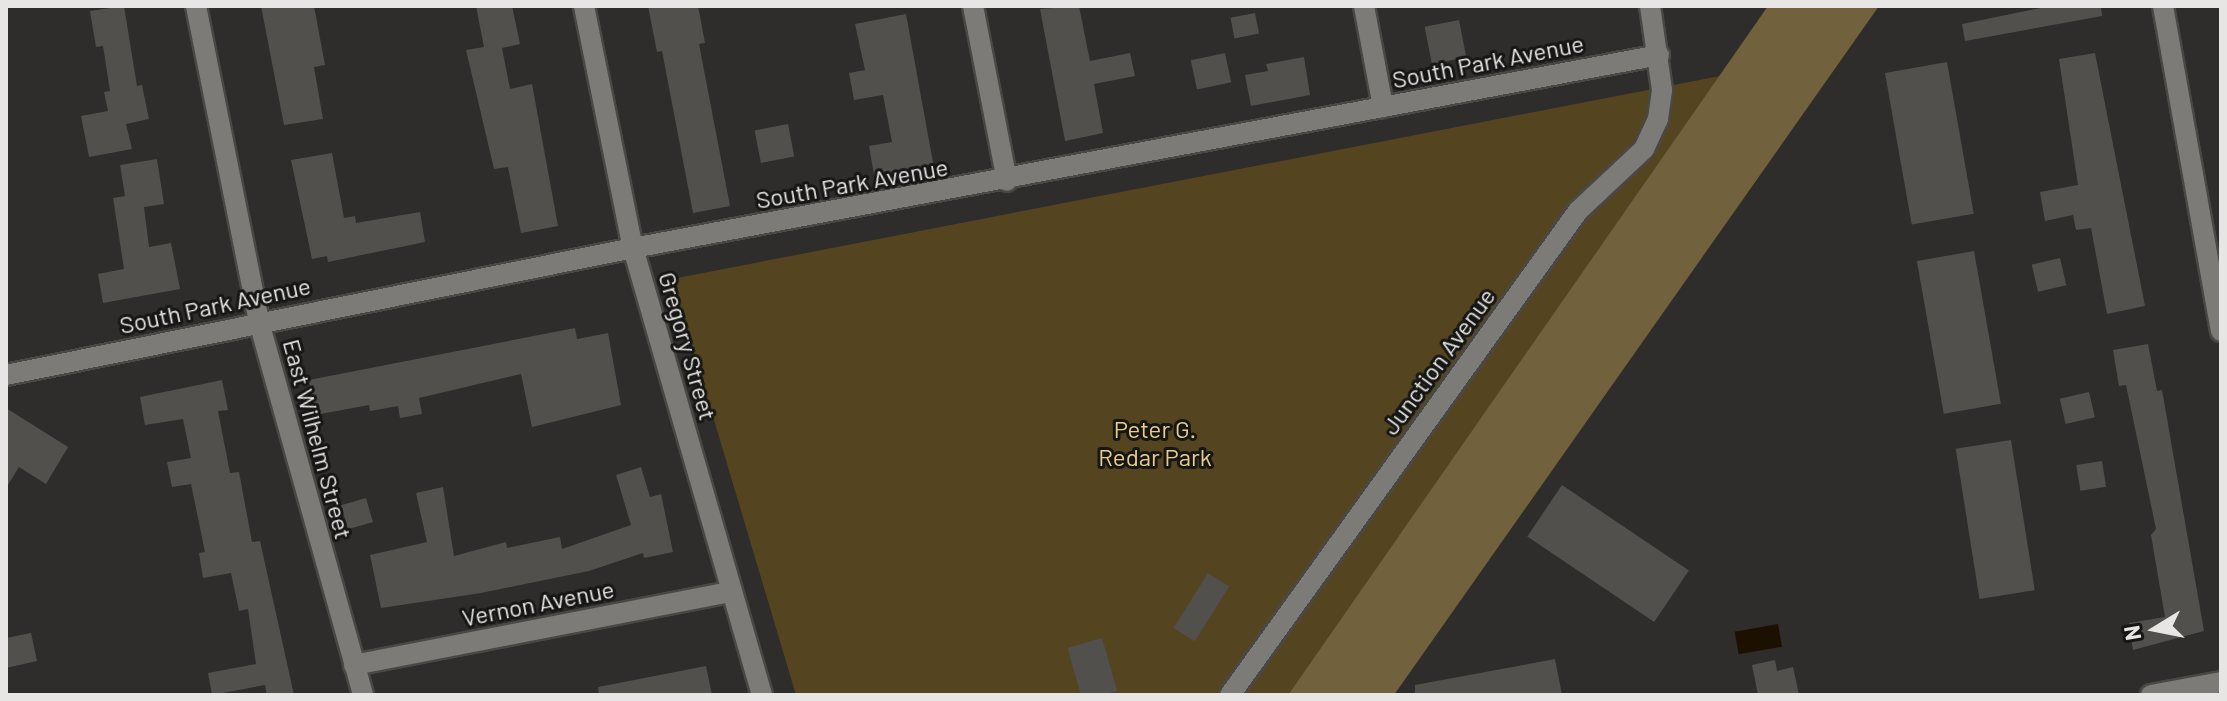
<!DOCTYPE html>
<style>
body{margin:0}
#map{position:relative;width:2227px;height:701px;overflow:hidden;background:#2e2d2b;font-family:Barlow,sans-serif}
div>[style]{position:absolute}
.green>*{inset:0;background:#544520}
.forest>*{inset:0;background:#71613c}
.water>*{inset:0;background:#1c1100;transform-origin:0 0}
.building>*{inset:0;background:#51504d;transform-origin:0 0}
.roads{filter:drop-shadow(2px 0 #494845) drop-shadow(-2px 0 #494845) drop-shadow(0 2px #494845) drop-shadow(0 -2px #494845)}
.minor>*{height:20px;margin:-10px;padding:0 10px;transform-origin:10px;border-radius:10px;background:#7d7b78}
.tertiary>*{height:20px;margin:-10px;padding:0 10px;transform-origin:10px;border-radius:10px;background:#7d7b78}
span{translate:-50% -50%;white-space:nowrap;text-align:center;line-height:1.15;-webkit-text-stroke:6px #161614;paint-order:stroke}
.street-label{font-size:24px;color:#e7e6e5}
.park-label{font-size:24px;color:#e9cc8d}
.frame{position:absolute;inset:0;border:8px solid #e7e6e5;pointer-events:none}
.north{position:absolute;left:2115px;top:589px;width:80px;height:80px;-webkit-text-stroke:6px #161614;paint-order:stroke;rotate:260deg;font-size:22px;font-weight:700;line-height:32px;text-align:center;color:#e7e6e5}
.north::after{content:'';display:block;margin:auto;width:28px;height:36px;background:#e7e6e5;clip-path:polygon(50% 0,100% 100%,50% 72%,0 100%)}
</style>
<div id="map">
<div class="green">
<i style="clip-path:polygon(1720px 76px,1288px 695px,796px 695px,672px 279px)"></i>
</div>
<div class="forest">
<i style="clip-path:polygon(1768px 6px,1879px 6px,1394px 695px,1288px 695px)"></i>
</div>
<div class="water">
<i style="left:1778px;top:624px;width:23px;height:44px;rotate:80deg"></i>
</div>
<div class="building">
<i style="clip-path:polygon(124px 6px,137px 86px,142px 85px,149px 119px,126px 124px,132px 149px,89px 157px,81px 116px,108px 111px,104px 92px,110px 91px,103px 46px,96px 47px,90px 11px)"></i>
<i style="clip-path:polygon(261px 6px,314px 6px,325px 65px,314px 67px,323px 119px,284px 125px)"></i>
<i style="clip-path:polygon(476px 6px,512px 6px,520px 44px,502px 48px,510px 89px,532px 84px,558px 226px,521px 233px,508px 167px,494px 169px,466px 50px,484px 47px)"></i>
<i style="clip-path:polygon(648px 6px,698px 6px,705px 43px,699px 44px,730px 206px,693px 213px,662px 51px,657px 52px)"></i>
<i style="clip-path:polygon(1079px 6px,1090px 61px,1130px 53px,1135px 76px,1094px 84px,1103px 133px,1065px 141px,1040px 9px)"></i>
<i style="clip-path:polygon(2050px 6px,2101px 6px,2102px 16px,1965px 41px,1962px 24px)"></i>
<i style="left:1255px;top:13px;width:21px;height:25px;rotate:79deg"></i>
<i style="clip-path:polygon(906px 14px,934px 168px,875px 180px,869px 146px,892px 142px,883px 95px,854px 100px,849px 73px,865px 70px,855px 24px)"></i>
<i style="left:1459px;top:20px;width:38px;height:35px;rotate:79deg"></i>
<i style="left:1225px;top:53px;width:30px;height:35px;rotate:78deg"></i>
<i style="clip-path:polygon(2095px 53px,2145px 306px,2107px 314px,2091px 228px,2076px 230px,2073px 215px,2045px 221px,2040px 192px,2078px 185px,2059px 59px)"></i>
<i style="clip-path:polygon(1304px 57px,1310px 95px,1251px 106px,1245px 75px,1268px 71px,1266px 64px)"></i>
<i style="left:1947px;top:62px;width:154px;height:63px;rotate:80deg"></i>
<i style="left:788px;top:124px;width:33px;height:34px;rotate:79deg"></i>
<i style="clip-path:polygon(332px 153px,344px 218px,355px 216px,356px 223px,420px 212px,425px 242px,328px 262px,327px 256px,312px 259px,291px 160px)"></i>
<i style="clip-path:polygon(157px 159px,164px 204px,144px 207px,149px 247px,171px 243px,180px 289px,103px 303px,98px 274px,124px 269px,113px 198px,125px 196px,120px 165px)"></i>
<i style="left:1974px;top:251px;width:155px;height:58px;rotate:80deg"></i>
<i style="left:2060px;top:258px;width:28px;height:29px;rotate:77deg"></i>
<i style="clip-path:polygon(575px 328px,577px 339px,608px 333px,621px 405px,532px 427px,521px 374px,419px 398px,422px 414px,400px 418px,398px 406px,370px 411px,369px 405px,315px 415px,309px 380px)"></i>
<i style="clip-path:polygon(2148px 344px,2157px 391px,2162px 390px,2204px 631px,2133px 650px,2129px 623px,2165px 617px,2151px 535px,2156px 529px,2126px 385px,2119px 386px,2113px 350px)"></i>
<i style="clip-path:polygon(222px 380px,228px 410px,218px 411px,230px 473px,239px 472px,252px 542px,260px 541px,294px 695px,267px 695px,265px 685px,212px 695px,208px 673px,256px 664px,248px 609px,239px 611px,231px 573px,203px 578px,199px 553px,205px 552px,191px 484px,172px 487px,167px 462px,191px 458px,183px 419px,145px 425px,140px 397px)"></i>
<i style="left:2089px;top:392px;width:26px;height:30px;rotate:77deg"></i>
<i style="clip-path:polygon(6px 408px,68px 447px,46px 484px,19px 467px,6px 488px)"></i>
<i style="left:2011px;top:440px;width:152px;height:56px;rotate:81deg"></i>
<i style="left:2102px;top:461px;width:26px;height:26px;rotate:81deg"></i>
<i style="clip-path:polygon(641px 467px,650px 497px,661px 494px,673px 552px,644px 558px,643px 553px,589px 571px,481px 593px,381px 608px,370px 555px,427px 542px,416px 493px,443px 487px,454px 556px,506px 542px,507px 548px,560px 537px,562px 549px,631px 525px,616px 475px)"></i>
<i style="left:1562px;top:485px;width:153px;height:62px;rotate:34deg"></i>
<i style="left:366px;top:498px;width:25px;height:26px;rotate:74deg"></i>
<i style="left:1208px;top:573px;width:25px;height:65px;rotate:32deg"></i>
<i style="clip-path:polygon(31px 633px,37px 661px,6px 668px,6px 638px)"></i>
<i style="left:1102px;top:638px;width:55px;height:36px;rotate:74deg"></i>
<i style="clip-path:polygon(1555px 659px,1562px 695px,1415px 695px,1415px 685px)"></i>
<i style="clip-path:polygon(1775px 660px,1777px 671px,1793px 667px,1799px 695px,1758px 695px,1752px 665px)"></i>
<i style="clip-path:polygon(706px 666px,712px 695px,599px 695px,598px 687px)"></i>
</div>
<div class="roads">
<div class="minor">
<i style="left:196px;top:6px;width:322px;rotate:78.7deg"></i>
<i style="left:259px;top:322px;width:387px;rotate:74.4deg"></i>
<i style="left:584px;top:6px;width:247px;rotate:78.6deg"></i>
<i style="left:633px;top:248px;width:465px;rotate:73.9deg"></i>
<i style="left:973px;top:6px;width:178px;rotate:79deg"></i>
<i style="left:1364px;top:6px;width:103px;rotate:79.3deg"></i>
<i style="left:2163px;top:6px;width:330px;rotate:79.9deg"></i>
<i style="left:6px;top:375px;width:640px;rotate:-11.45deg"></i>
<i style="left:633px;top:248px;width:1044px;rotate:-10.65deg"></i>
<i style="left:354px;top:665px;width:384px;rotate:-11deg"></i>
<i style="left:1230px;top:695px;width:596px;rotate:-54.28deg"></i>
<i style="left:1578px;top:211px;width:91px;rotate:-43.2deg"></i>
<i style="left:1644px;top:149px;width:33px;rotate:-65deg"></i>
<i style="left:1658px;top:119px;width:29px;rotate:-82deg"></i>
<i style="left:1662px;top:90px;width:85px;rotate:-98.1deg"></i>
</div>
<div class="tertiary">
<i style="left:2151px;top:695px;width:71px;rotate:-10.5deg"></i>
</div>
</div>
<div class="street-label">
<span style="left:1488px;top:61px;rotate:-11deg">South Park Avenue</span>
<span style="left:852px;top:183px;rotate:-10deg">South Park Avenue</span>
<span style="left:215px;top:305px;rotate:-12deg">South Park Avenue</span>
<span style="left:688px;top:346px;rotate:74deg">Gregory Street</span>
<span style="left:1438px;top:361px;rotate:-54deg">Junction Avenue</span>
<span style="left:318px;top:439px;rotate:75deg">East Wilhelm Street</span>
<span style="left:538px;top:603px;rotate:-11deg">Vernon Avenue</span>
</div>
<div class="park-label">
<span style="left:1155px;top:443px">Peter G.<br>Redar Park</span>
</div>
<div class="frame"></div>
<div class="north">N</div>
</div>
